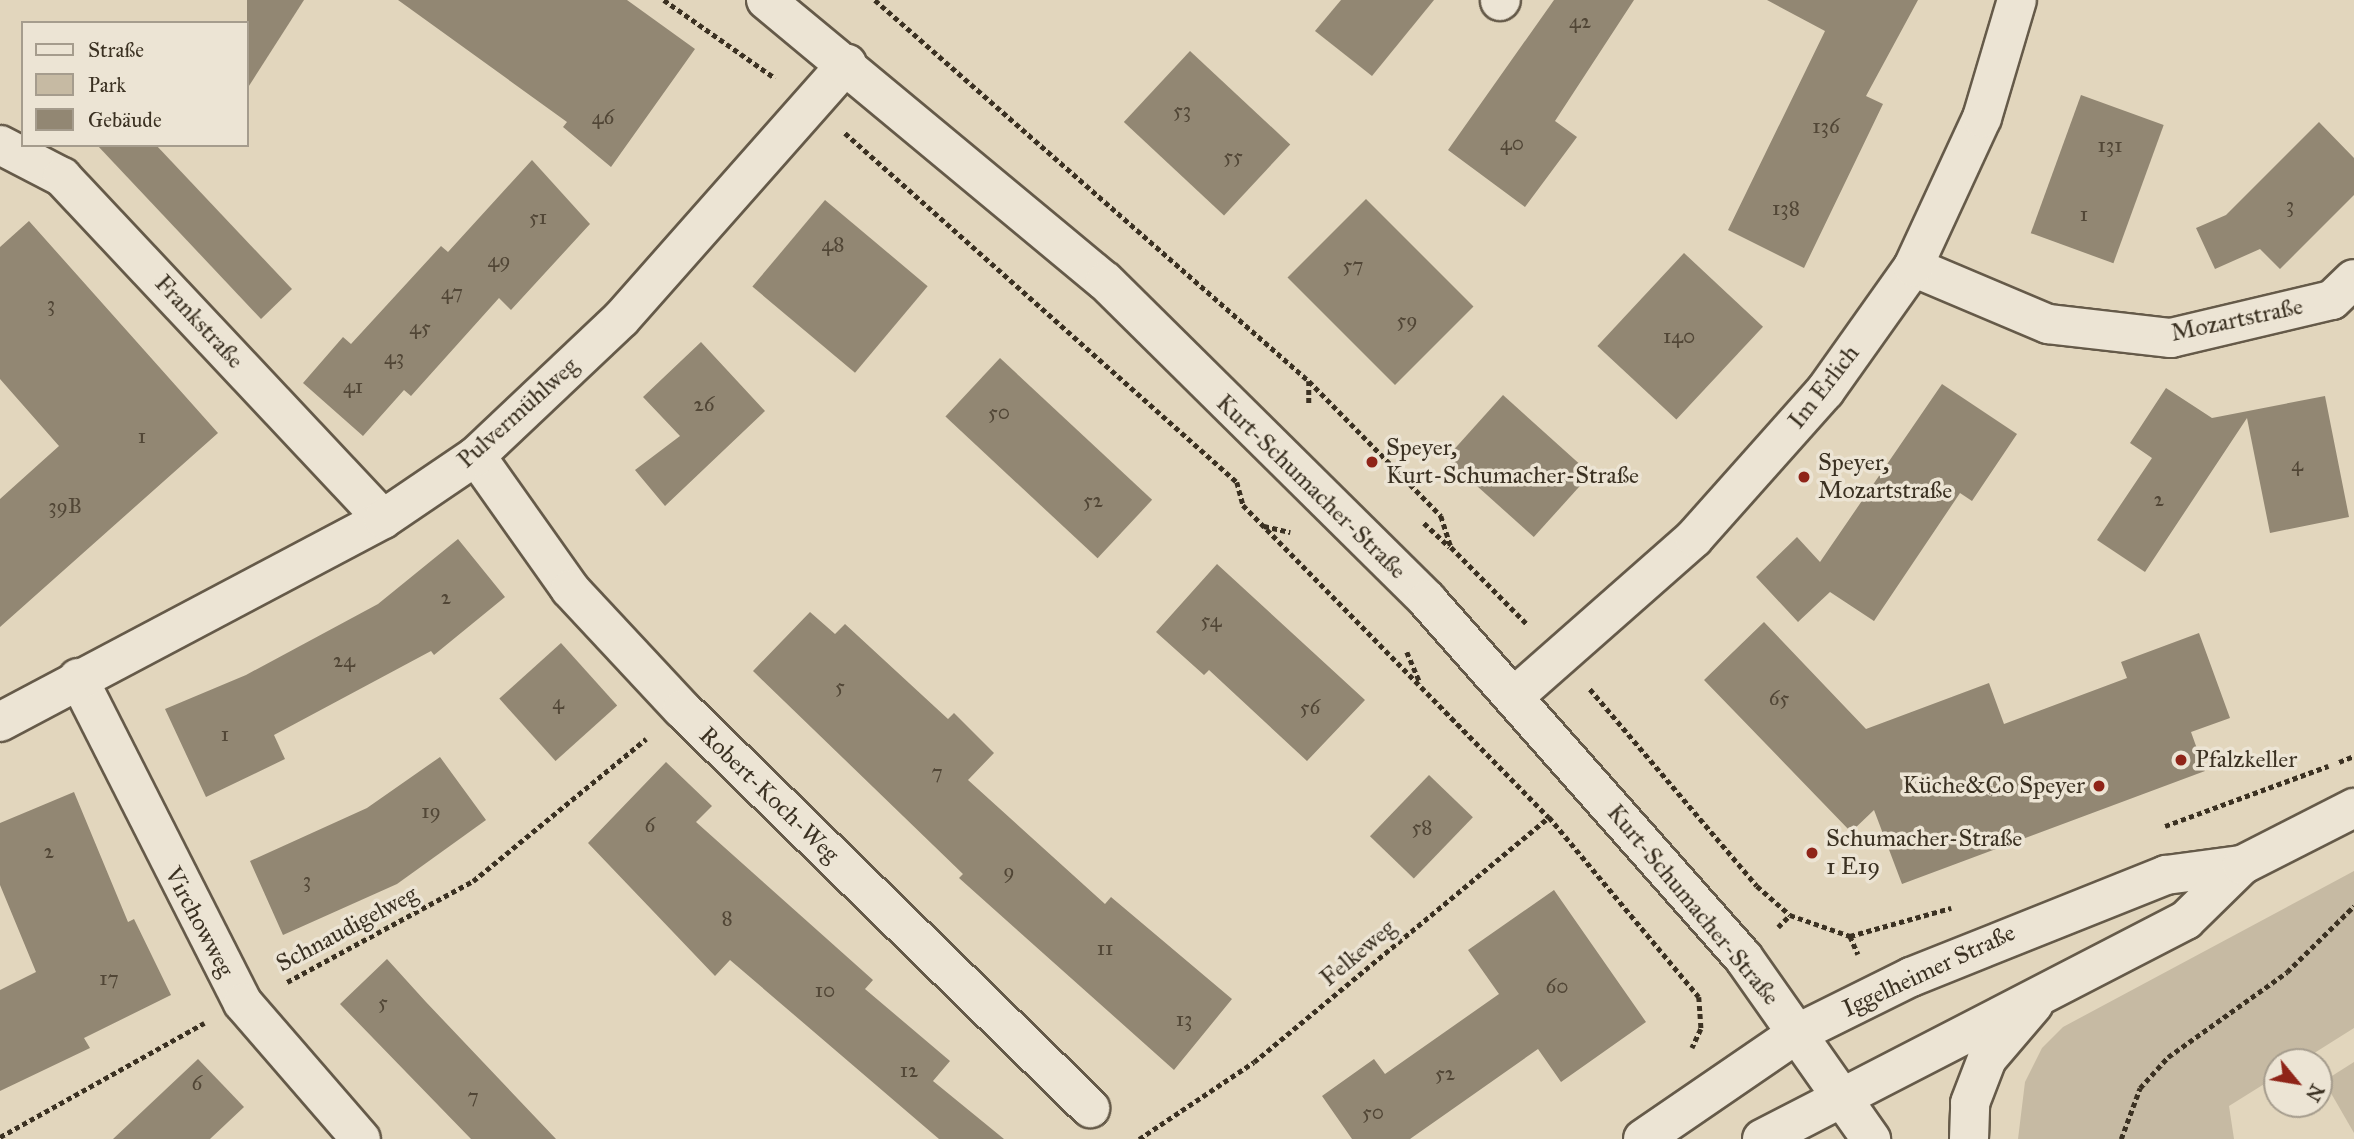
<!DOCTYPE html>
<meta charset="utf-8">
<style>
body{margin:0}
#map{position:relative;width:2354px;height:1139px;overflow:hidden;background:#e2d6bd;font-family:"IM FELL Great Primer",serif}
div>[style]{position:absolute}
.green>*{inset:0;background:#c6baa3}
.building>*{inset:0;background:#928773;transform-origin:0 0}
.path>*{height:4.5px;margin-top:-2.25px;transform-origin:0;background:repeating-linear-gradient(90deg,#3b3122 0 5px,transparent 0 8.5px)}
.roads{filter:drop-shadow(2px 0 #655a49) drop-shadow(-2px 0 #655a49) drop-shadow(0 2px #655a49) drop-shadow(0 -2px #655a49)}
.street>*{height:38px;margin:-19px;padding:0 19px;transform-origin:19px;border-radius:19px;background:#ece4d4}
.secondary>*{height:38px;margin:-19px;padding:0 19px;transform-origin:19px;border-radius:19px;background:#ece4d4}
.dots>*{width:19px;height:19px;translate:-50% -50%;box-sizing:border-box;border:4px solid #ece4d4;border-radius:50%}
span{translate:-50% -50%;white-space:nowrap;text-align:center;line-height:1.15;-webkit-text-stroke:7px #ece4d4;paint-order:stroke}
.number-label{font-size:21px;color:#514636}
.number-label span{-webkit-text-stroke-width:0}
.street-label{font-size:24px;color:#3b3122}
.poi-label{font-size:24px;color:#3b3122}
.left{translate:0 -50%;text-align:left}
.right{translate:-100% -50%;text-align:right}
.legend{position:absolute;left:21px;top:21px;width:228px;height:126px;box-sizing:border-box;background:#ece4d4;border:2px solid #a59c8d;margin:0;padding:9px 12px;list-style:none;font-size:21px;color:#3b3122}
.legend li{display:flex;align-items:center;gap:14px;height:35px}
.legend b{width:35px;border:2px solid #a59c8d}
.north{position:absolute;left:2263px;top:1048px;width:70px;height:70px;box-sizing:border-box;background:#ece4d4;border:2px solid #a59c8d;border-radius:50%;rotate:120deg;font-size:19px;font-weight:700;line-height:28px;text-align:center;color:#3b3122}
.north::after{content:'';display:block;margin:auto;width:24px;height:32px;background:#8f2418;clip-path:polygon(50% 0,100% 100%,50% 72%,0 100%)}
</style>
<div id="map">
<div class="green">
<i style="clip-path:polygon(2354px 871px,2354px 1028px,2300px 1062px,2277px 1062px,2277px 1076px,2229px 1106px,2234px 1139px,2018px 1139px,2025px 1082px,2042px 1048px,2063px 1027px)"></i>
<i style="clip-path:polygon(2354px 1062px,2354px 1133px,2324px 1081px)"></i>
</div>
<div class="building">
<i style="clip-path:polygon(247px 0,304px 0,247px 89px)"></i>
<i style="clip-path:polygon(398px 0,627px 0,695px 49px,611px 167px,563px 127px,567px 122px)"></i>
<i style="clip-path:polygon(1341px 0,1434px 0,1372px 76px,1315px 31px)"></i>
<i style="clip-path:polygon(1554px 0,1634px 0,1555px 121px,1577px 137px,1525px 207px,1448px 150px)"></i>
<i style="clip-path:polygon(1767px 0,1918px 0,1866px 96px,1883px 104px,1804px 268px,1728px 230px,1825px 31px)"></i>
<i style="left:1190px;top:51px;width:137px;height:97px;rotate:43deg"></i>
<i style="left:2081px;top:95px;width:88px;height:147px;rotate:20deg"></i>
<i style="clip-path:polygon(2319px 122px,2354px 158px,2354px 195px,2280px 269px,2260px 249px,2215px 269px,2196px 228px,2226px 215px)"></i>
<i style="clip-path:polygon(97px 145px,156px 145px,292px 289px,261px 319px)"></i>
<i style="clip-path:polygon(532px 160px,590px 224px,511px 310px,499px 298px,411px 396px,404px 390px,363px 436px,303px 383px,343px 337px,351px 344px,441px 246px,448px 252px)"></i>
<i style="left:1366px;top:199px;width:152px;height:111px;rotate:45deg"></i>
<i style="left:825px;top:200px;width:134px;height:113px;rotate:40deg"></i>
<i style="clip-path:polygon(29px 221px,218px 433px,0 627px,0 499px,59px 446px,0 379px,0 247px)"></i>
<i style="left:1684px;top:253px;width:108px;height:127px;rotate:43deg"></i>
<i style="clip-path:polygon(701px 342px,765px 411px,665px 506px,635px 470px,680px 436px,643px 397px)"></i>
<i style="left:1000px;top:358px;width:208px;height:80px;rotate:43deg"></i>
<i style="clip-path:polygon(1942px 384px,2017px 434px,1972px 501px,1960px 493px,1874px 621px,1830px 592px,1798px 622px,1756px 577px,1797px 537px,1820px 562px)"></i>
<i style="clip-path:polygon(2166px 388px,2212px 418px,2325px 396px,2349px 517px,2270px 533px,2247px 418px,2145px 572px,2097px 540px,2152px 458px,2130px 443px)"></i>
<i style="left:1503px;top:395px;width:118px;height:85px;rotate:42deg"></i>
<i style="clip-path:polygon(458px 539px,505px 597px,434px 655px,431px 651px,274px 735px,285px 759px,206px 797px,165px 709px,246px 675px,378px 604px)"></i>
<i style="clip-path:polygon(1217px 564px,1365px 700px,1307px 761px,1209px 670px,1204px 675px,1156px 632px)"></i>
<i style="clip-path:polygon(810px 612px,835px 634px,845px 624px,948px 719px,954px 713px,994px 753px,968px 780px,1105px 904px,1111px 897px,1232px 999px,1174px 1070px,959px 878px,963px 874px,753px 671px)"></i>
<i style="clip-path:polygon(1764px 622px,1866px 729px,1989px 683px,2004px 724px,2127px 678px,2121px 662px,2199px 633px,2230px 718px,2191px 732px,2205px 771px,1902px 884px,1874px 810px,1851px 832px,1704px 680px)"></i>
<i style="left:561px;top:643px;width:84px;height:83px;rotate:48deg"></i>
<i style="clip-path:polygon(440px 757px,486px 820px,397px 884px,283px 935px,250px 861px,367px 808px)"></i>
<i style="clip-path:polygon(666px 762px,712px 806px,696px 822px,873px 980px,865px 989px,950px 1061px,933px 1081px,1004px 1139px,939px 1139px,730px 960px,715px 976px,588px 843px)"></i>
<i style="left:1429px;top:775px;width:61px;height:85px;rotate:44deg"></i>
<i style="clip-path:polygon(74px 792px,128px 922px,134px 919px,171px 995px,84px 1038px,90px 1048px,0 1091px,0 990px,36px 972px,0 885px,0 823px)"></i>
<i style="clip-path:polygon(1554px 890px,1646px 1022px,1561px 1082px,1538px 1049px,1410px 1139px,1352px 1139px,1322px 1096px,1374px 1059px,1385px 1074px,1499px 994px,1468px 950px)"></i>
<i style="clip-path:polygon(387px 959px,426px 1002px,556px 1139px,471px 1139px,340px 1004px)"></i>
<i style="clip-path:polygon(198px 1059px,244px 1107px,210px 1139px,113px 1139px)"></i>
</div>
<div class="path">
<i style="left:664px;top:0;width:136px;rotate:35.1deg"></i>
<i style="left:875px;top:0;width:578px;rotate:41.28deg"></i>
<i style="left:1309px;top:381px;width:189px;rotate:45.6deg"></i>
<i style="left:1441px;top:516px;width:33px;rotate:72deg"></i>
<i style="left:1451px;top:547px;width:110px;rotate:45.4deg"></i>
<i style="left:845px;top:133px;width:525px;rotate:41.68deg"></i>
<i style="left:1237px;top:482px;width:24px;rotate:75deg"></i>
<i style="left:1243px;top:505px;width:437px;rotate:45.6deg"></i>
<i style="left:1549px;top:817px;width:234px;rotate:50.2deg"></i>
<i style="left:1699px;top:997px;width:32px;rotate:86deg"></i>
<i style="left:1701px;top:1029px;width:21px;rotate:115deg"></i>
<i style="left:1309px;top:381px;width:23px;rotate:90deg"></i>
<i style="left:1424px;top:523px;width:35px;rotate:43deg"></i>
<i style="left:1264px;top:526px;width:27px;rotate:13deg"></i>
<i style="left:1407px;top:652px;width:34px;rotate:67deg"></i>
<i style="left:1590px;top:689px;width:258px;rotate:49.7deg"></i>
<i style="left:1757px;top:886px;width:44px;rotate:41.3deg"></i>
<i style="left:1790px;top:915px;width:64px;rotate:19.3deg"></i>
<i style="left:1850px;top:936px;width:105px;rotate:-15.5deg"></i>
<i style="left:2339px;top:762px;width:16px;rotate:-22deg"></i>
<i style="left:2165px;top:826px;width:174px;rotate:-20.2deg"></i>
<i style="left:1778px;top:927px;width:17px;rotate:-45deg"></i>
<i style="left:1850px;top:936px;width:20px;rotate:66deg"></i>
<i style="left:287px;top:982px;width:212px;rotate:-28.5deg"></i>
<i style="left:473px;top:881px;width:224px;rotate:-39.4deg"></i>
<i style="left:0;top:1137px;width:234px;rotate:-29.2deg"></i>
<i style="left:1139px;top:1139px;width:138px;rotate:-33.8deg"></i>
<i style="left:1254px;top:1062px;width:383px;rotate:-39.7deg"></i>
<i style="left:2121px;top:1139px;width:54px;rotate:-69.6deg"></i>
<i style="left:2140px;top:1088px;width:42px;rotate:-47.9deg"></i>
<i style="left:2168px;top:1057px;width:146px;rotate:-35.5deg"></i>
<i style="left:2287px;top:972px;width:94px;rotate:-44.6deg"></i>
</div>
<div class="roads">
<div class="street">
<i style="left:1500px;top:1px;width:1px;rotate:-45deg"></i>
<i style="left:0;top:145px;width:70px;rotate:27.3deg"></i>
<i style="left:62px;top:177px;width:469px;rotate:46.8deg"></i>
<i style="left:1913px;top:267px;width:147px;rotate:22.9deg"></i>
<i style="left:2048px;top:324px;width:124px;rotate:6.5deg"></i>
<i style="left:2171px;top:338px;width:165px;rotate:-13.3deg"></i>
<i style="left:2332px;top:300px;width:30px;rotate:-44deg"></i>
<i style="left:476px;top:456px;width:163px;rotate:54.7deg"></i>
<i style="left:570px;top:589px;width:164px;rotate:47deg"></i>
<i style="left:682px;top:709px;width:571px;rotate:44.36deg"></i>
<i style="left:78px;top:678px;width:364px;rotate:63.1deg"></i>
<i style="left:243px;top:1003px;width:180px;rotate:49.1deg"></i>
<i style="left:1516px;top:695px;width:237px;rotate:-41.4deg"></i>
<i style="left:1694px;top:538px;width:197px;rotate:-48.3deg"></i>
<i style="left:1825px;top:391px;width:152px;rotate:-54.6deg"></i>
<i style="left:1913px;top:267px;width:164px;rotate:-65.2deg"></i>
<i style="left:1982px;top:118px;width:123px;rotate:-73.5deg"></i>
<i style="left:0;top:722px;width:433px;rotate:-27.9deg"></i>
<i style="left:383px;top:519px;width:112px;rotate:-34.1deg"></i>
<i style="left:476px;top:456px;width:199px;rotate:-43.4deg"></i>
<i style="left:621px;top:319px;width:341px;rotate:-48.5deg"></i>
</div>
<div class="secondary">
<i style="left:766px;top:0;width:440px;rotate:39.7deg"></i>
<i style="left:1105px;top:281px;width:453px;rotate:44.7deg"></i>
<i style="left:1427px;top:600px;width:477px;rotate:48.5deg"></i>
<i style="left:1743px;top:957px;width:223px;rotate:54.9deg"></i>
<i style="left:1643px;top:1139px;width:188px;rotate:-34.4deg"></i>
<i style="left:1798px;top:1033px;width:126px;rotate:-26.4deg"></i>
<i style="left:1911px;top:977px;width:275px;rotate:-21.8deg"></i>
<i style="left:2166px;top:875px;width:77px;rotate:-7.5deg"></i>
<i style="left:1762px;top:1139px;width:477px;rotate:-27.3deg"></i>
<i style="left:2186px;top:920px;width:78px;rotate:-44.5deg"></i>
<i style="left:2242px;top:865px;width:126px;rotate:-27deg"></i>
<i style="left:1969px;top:1139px;width:36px;rotate:-88deg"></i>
<i style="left:1970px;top:1103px;width:47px;rotate:-68.9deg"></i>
<i style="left:1987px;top:1059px;width:72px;rotate:-49.5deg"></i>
</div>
</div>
<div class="dots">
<i style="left:1372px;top:462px;background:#8f2418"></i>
<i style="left:1804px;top:477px;background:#8f2418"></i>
<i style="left:2181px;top:760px;background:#8f2418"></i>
<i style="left:2099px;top:786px;background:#8f2418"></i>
<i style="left:1812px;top:853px;background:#8f2418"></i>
</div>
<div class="number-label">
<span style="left:1580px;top:21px">42</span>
<span style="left:1182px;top:110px">53</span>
<span style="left:603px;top:117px">46</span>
<span style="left:1826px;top:126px">136</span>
<span style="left:1512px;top:143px">40</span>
<span style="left:2110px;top:145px">131</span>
<span style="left:1233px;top:156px">55</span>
<span style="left:2290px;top:205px">3</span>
<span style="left:1786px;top:208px">138</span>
<span style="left:2084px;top:214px">1</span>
<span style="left:538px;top:217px">51</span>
<span style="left:833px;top:244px">48</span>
<span style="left:499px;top:260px">49</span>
<span style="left:1353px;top:265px">57</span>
<span style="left:452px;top:292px">47</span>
<span style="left:51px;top:304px">3</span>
<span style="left:1407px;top:320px">59</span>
<span style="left:420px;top:327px">45</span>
<span style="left:1679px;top:336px">140</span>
<span style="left:394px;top:357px">43</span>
<span style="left:353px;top:386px">41</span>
<span style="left:704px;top:404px">26</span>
<span style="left:999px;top:412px">50</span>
<span style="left:142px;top:436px">1</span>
<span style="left:2297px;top:464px">4</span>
<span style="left:2159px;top:499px">2</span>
<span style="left:1093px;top:500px">52</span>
<span style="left:65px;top:506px">39B</span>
<span style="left:446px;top:597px">2</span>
<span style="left:1211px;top:620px">54</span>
<span style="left:344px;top:660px">24</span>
<span style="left:840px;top:686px">5</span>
<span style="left:1779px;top:698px">65</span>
<span style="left:558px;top:702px">4</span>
<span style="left:1310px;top:707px">56</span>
<span style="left:225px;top:734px">1</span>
<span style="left:937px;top:772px">7</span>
<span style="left:431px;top:811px">19</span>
<span style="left:650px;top:825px">6</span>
<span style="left:1422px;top:827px">58</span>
<span style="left:49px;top:851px">2</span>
<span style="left:1009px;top:871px">9</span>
<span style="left:307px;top:880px">3</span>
<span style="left:727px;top:918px">8</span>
<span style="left:1105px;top:948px">11</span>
<span style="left:109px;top:978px">17</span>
<span style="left:1557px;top:986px">60</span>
<span style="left:825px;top:990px">10</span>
<span style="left:383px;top:1002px">5</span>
<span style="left:1184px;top:1019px">13</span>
<span style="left:909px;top:1070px">12</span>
<span style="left:1445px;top:1073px">52</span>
<span style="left:197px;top:1083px">6</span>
<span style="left:473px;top:1096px">7</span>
<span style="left:1373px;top:1112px">50</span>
</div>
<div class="street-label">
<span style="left:2237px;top:320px;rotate:-12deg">Mozartstraße</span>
<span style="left:199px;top:322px;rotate:47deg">Frankstraße</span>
<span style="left:1824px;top:387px;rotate:-52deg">Im Erlich</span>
<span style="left:518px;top:413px;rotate:-42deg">Pulvermühlweg</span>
<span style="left:1311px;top:487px;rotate:44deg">Kurt-Schumacher-Straße</span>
<span style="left:769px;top:795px;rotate:44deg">Robert-Koch-Weg</span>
<span style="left:1693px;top:905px;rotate:50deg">Kurt-Schumacher-Straße</span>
<span style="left:199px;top:922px;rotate:62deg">Virchowweg</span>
<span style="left:347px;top:929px;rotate:-28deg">Schnaudigelweg</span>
<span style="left:1358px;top:953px;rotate:-40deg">Felkeweg</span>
<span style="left:1929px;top:971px;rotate:-25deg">Iggelheimer Straße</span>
</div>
<div class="poi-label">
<span class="left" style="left:1386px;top:462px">Speyer,<br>Kurt-Schumacher-Straße</span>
<span class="left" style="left:1818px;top:477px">Speyer,<br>Mozartstraße</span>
<span class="left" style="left:2195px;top:760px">Pfalzkeller</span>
<span class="right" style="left:2085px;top:786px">Küche&amp;Co Speyer</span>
<span class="left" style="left:1826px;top:853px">Schumacher-Straße<br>1 E19</span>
</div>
<ul class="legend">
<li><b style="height:9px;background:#ece4d4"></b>Straße</li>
<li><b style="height:19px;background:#c6baa3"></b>Park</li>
<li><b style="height:19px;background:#928773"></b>Gebäude</li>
</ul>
<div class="north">N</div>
</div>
